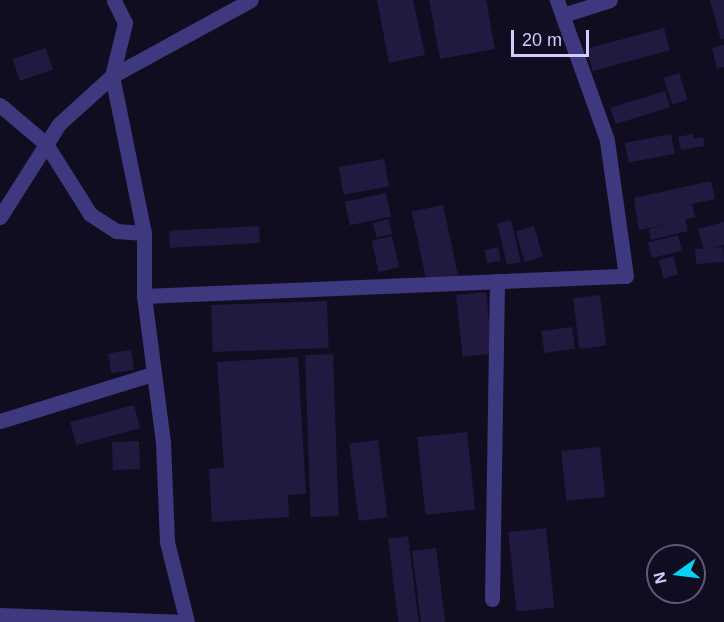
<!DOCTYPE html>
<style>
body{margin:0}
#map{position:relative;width:724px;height:622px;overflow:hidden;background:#110d20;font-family:Helvetica,sans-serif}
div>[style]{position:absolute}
.building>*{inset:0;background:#221940;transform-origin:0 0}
.street>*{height:15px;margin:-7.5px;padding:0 7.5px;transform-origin:7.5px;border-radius:7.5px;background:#3e387e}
span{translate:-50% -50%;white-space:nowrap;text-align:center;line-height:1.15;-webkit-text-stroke:5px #110d20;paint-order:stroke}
.north{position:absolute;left:646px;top:544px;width:60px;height:60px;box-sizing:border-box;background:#110d20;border:2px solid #5f5979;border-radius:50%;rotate:256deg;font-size:16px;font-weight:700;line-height:24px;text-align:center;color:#d4ccfe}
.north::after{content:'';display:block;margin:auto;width:21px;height:27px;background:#04d3f3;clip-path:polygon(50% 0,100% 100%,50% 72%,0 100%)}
.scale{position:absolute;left:511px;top:30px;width:78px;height:27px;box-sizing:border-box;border:3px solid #d4ccfe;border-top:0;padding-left:8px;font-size:18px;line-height:21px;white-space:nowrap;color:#d4ccfe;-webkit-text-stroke:4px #110d20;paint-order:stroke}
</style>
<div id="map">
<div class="building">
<i style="clip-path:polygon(377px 0,413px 0,425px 55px,389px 63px)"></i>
<i style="clip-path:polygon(429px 0,486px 0,495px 49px,440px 59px)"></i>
<i style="clip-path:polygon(710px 0,724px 0,724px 39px,721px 40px)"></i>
<i style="left:664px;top:28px;width:23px;height:80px;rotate:75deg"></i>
<i style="clip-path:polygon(724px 45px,724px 67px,717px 69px,712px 48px)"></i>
<i style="left:46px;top:48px;width:23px;height:35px;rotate:72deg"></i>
<i style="left:679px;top:73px;width:28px;height:16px;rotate:72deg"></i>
<i style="left:665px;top:91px;width:17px;height:57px;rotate:73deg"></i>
<i style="left:671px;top:134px;width:20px;height:47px;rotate:79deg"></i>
<i style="clip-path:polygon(693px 134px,694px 139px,703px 137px,705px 146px,681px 150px,678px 137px)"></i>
<i style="left:384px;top:159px;width:28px;height:46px;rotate:80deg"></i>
<i style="clip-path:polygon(711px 181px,715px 199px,692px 204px,695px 217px,685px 220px,688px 231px,651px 240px,649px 229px,668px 224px,639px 230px,634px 198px)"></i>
<i style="left:386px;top:193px;width:24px;height:42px;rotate:78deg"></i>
<i style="left:443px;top:205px;width:72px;height:32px;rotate:78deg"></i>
<i style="left:388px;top:219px;width:15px;height:16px;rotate:74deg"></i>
<i style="left:511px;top:220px;width:43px;height:14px;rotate:77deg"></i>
<i style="clip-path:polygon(724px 222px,724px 245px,704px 250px,698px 229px)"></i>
<i style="left:259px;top:226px;width:17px;height:90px;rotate:87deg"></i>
<i style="left:534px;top:226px;width:32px;height:19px;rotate:74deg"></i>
<i style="left:678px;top:235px;width:16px;height:31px;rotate:76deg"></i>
<i style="left:392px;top:236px;width:32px;height:21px;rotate:77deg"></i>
<i style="left:498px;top:247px;width:14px;height:14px;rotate:78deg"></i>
<i style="left:723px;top:247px;width:15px;height:28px;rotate:86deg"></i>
<i style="left:673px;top:256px;width:19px;height:15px;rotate:74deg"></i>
<i style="left:486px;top:292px;width:62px;height:30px;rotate:84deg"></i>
<i style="left:600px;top:295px;width:51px;height:27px;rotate:83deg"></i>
<i style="left:327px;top:301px;width:47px;height:116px;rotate:88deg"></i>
<i style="left:572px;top:327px;width:22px;height:31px;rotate:82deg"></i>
<i style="left:131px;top:350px;width:20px;height:23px;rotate:81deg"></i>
<i style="left:333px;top:354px;width:162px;height:28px;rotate:88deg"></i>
<i style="clip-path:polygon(298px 357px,306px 494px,288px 495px,289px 517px,212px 522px,209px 469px,224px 468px,217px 362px)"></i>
<i style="left:134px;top:405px;width:24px;height:66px;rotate:75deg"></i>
<i style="left:467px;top:432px;width:78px;height:50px;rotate:84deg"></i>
<i style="left:378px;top:440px;width:78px;height:29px;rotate:83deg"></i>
<i style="left:139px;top:441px;width:28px;height:27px;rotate:88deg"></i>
<i style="left:600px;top:447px;width:50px;height:39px;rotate:84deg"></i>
<i style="left:546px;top:528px;width:80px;height:38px;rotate:84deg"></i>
<i style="left:408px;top:536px;width:87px;height:20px;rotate:83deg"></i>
<i style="left:436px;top:548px;width:75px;height:24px;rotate:83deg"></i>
</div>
<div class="street">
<i style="left:563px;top:15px;width:49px;rotate:-17.7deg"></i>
<i style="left:0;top:105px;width:60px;rotate:40.3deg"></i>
<i style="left:46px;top:144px;width:83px;rotate:57.8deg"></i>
<i style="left:90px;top:214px;width:31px;rotate:33deg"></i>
<i style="left:116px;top:231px;width:28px;rotate:4deg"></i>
<i style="left:0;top:217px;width:110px;rotate:-57.6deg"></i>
<i style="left:59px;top:124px;width:72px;rotate:-42.2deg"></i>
<i style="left:112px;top:76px;width:55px;rotate:-76.2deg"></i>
<i style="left:125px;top:23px;width:25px;rotate:-116deg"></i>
<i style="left:144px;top:296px;width:482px;rotate:-2.4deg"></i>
<i style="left:626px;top:276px;width:137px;rotate:-98deg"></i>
<i style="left:607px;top:140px;width:149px;rotate:-109.7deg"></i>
<i style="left:0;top:421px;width:160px;rotate:-17.1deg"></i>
<i style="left:492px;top:599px;width:318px;rotate:-89.1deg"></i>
<i style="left:0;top:615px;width:184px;rotate:2.2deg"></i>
<i style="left:187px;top:622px;width:82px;rotate:-104deg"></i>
<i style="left:167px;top:542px;width:100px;rotate:-92.3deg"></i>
<i style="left:163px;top:442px;width:147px;rotate:-97.4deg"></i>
<i style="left:144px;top:296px;width:63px;rotate:-90deg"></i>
<i style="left:144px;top:233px;width:160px;rotate:-101.5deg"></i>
<i style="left:112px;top:76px;width:158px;rotate:-28.7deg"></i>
</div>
<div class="north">N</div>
<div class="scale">20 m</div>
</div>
